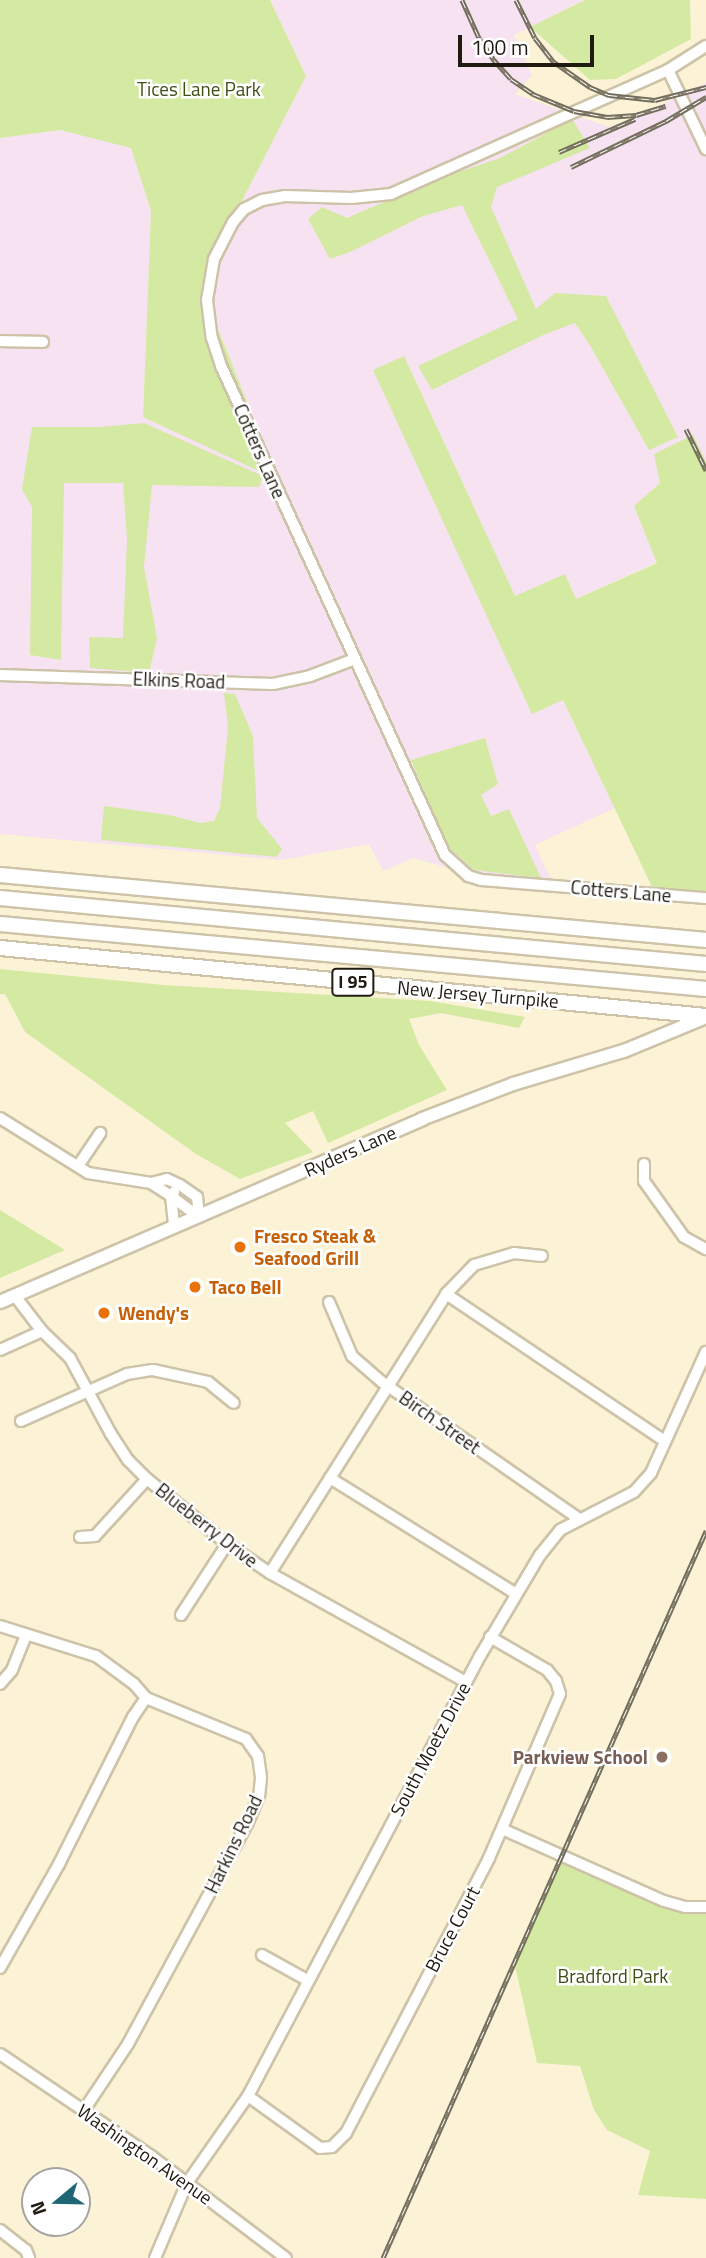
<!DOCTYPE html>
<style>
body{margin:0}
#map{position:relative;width:706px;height:2258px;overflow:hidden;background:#fcf3d7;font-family:"Titillium Web",sans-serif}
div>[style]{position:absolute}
.industrial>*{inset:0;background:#f7e2f1}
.green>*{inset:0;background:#d4eaa3}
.roads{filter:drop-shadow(2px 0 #cdc3a8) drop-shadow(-2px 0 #cdc3a8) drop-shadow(0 2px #cdc3a8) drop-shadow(0 -2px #cdc3a8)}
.minor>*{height:10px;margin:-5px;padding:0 5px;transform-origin:5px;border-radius:5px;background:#fff}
.major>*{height:12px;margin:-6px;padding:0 6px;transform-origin:6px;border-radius:6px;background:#fff}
.highway>*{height:14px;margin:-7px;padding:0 7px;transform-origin:7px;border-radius:7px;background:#fff}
.rail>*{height:5px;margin-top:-2.5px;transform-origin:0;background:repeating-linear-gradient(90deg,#fff 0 8px,#746e5d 0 16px);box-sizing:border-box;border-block:2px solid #746e5d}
.dots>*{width:19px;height:19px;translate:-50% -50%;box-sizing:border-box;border:4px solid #fff;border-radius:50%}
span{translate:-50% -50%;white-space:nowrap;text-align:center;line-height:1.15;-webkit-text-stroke:5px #fff;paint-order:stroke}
.shield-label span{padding:2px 5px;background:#fff;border:2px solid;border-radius:5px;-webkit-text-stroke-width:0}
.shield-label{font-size:18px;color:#1f1b11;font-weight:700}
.park-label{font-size:19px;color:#404e16}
.street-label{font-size:19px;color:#1f1b11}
.food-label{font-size:19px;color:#c56008;font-weight:700}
.left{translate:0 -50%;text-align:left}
.education-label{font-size:19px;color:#785e54;font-weight:700}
.right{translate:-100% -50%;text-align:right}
.north{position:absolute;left:21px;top:2167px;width:70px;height:70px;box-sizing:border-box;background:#fff;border:2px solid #a5a4a0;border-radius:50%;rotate:251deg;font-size:19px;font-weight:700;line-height:28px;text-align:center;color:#1f1b11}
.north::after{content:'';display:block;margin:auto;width:24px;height:32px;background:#1f6675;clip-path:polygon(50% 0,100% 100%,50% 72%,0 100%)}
.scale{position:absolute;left:458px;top:35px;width:136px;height:32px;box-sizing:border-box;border:4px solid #1f1b11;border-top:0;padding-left:9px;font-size:21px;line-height:24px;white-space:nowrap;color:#1f1b11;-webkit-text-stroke:5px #fff;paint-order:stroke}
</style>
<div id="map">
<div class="industrial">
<i style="clip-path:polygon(270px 0,585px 0,514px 35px,532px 75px,515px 94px,612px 128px,706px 83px,706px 462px,693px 436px,660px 483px,634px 506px,657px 562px,576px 599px,515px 597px,404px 356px,374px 370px,532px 713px,563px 700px,615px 808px,535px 845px,552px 882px,479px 876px,413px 858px,383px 871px,369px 844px,281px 860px,0 834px,0 138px,60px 130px,131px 147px,151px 211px,143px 417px,277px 478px,209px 306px,225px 234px,306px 76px)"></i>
</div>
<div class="green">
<i style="clip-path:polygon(0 0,270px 0,306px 76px,225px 234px,209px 306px,278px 480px,143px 417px,151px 211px,131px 148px,60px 130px,0 138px)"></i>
<i style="clip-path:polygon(585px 0,690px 0,691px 39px,616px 79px,590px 80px,530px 27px)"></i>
<i style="clip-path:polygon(572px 119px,590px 148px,497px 187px,491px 207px,536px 309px,555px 293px,606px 296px,678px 437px,649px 450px,591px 347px,575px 323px,543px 335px,432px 390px,418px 366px,518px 319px,462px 205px,423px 216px,350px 252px,330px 259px,308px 219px,322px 207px,347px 218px,435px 180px,500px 158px)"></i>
<i style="clip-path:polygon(404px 356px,515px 596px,565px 574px,576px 599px,657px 563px,634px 506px,660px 483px,654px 454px,693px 435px,706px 462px,706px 896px,654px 891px,563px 700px,532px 714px,373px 370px)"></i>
<i style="clip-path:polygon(144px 423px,263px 476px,259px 487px,152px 485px,144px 567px,157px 638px,149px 673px,90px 668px,89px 637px,123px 638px,127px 539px,123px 483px,64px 483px,61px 660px,30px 655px,32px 507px,22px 489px,32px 427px,101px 427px)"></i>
<i style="clip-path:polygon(224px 693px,235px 694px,253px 736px,257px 818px,282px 849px,277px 857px,101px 840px,104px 806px,169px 815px,201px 823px,214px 821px,220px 808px,228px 727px)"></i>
<i style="clip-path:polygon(485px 738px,498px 784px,481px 795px,491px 816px,509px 809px,541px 878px,474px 870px,447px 846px,411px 760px)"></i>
<i style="clip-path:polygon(0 969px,164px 985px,431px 1001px,525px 1017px,519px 1028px,441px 1013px,409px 1019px,419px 1045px,447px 1090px,328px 1143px,313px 1111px,285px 1123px,313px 1152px,240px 1179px,196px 1154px,25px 1032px,5px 994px,0 994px)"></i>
<i style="clip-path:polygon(0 1210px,65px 1250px,0 1278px)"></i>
<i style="clip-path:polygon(565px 1852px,681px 1903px,706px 1905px,706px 2199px,638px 2195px,650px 2151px,607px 2130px,594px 2110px,580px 2066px,537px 2063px,515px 1966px)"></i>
</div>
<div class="roads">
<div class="minor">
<i style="left:706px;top:46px;width:45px;rotate:147.7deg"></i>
<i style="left:668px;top:70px;width:303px;rotate:155.9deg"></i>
<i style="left:391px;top:194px;width:40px;rotate:174.3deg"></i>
<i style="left:351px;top:198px;width:66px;rotate:-178.3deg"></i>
<i style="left:285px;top:196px;width:23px;rotate:170deg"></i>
<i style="left:262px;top:200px;width:20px;rotate:153deg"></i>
<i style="left:244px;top:209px;width:17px;rotate:130deg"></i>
<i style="left:233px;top:222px;width:42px;rotate:117.2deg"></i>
<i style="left:214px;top:259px;width:42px;rotate:99.7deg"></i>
<i style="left:207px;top:300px;width:38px;rotate:83deg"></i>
<i style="left:212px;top:338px;width:32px;rotate:72deg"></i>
<i style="left:222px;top:368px;width:536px;rotate:65.4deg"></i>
<i style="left:445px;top:855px;width:31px;rotate:42deg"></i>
<i style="left:468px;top:876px;width:14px;rotate:17deg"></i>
<i style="left:481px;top:880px;width:226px;rotate:4.6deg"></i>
<i style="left:668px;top:70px;width:88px;rotate:64.3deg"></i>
<i style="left:0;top:341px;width:43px;rotate:1.3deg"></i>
<i style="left:0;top:675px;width:273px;rotate:1.9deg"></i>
<i style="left:273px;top:684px;width:38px;rotate:-12deg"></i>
<i style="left:310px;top:676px;width:48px;rotate:-20.7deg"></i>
<i style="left:0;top:1118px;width:104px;rotate:32deg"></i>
<i style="left:88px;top:1173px;width:64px;rotate:9deg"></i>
<i style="left:151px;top:1183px;width:16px;rotate:-14deg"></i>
<i style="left:167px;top:1179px;width:14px;rotate:25deg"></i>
<i style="left:180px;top:1185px;width:21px;rotate:35deg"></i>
<i style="left:197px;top:1197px;width:20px;rotate:84deg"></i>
<i style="left:644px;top:1164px;width:17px;rotate:90deg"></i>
<i style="left:644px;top:1181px;width:69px;rotate:54.5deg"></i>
<i style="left:684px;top:1237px;width:25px;rotate:29deg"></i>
<i style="left:78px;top:1166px;width:40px;rotate:-56deg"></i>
<i style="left:151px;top:1183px;width:24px;rotate:33deg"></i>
<i style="left:171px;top:1196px;width:31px;rotate:84deg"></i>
<i style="left:174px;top:1192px;width:5px;rotate:127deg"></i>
<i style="left:171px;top:1196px;width:35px;rotate:37deg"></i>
<i style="left:446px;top:1294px;width:264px;rotate:33.9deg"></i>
<i style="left:15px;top:1296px;width:44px;rotate:52.4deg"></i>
<i style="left:42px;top:1331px;width:39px;rotate:44deg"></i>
<i style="left:70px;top:1358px;width:86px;rotate:61.7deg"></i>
<i style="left:111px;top:1434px;width:31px;rotate:57deg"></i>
<i style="left:128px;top:1460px;width:27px;rotate:45deg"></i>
<i style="left:147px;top:1479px;width:103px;rotate:39.1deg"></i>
<i style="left:227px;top:1544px;width:52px;rotate:34deg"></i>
<i style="left:270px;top:1573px;width:224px;rotate:29.1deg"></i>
<i style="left:329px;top:1302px;width:59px;rotate:66.9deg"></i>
<i style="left:352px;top:1356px;width:40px;rotate:41deg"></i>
<i style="left:382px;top:1382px;width:240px;rotate:34.8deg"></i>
<i style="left:0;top:1350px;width:46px;rotate:-24.3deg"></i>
<i style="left:21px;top:1421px;width:116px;rotate:-23.9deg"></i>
<i style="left:127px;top:1374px;width:26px;rotate:-9deg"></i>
<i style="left:153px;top:1370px;width:56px;rotate:12.3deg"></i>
<i style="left:208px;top:1382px;width:33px;rotate:39deg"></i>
<i style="left:330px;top:1478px;width:219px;rotate:31.9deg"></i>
<i style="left:80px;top:1537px;width:15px;rotate:-4deg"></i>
<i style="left:95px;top:1536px;width:77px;rotate:-47.6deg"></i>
<i style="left:270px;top:1573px;width:331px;rotate:-57.7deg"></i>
<i style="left:447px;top:1293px;width:39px;rotate:-46deg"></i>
<i style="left:474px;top:1265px;width:42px;rotate:-16.7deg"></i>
<i style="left:514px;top:1253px;width:28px;rotate:6deg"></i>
<i style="left:181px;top:1615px;width:85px;rotate:-57.1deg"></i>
<i style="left:0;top:1626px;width:101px;rotate:17.4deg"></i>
<i style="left:96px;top:1656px;width:47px;rotate:36.4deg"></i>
<i style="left:134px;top:1684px;width:18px;rotate:49deg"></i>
<i style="left:146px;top:1698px;width:108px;rotate:22.3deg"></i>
<i style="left:246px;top:1739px;width:21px;rotate:55deg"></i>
<i style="left:258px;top:1756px;width:22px;rotate:82deg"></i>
<i style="left:261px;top:1778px;width:18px;rotate:96deg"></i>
<i style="left:259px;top:1796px;width:28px;rotate:113deg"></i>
<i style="left:248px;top:1822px;width:252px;rotate:118.4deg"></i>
<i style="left:128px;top:2044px;width:79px;rotate:123.7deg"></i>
<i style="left:0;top:1684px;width:18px;rotate:-49deg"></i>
<i style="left:12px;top:1670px;width:37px;rotate:-68deg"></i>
<i style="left:502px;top:1829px;width:177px;rotate:24deg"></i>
<i style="left:664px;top:1901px;width:22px;rotate:16deg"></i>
<i style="left:685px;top:1907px;width:21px"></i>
<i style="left:262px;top:1955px;width:51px;rotate:29.1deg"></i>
<i style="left:0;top:1968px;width:120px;rotate:-60.4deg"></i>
<i style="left:59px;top:1864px;width:165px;rotate:-63.3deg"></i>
<i style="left:133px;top:1717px;width:23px;rotate:-56deg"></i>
<i style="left:0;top:2054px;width:182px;rotate:34deg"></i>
<i style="left:151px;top:2156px;width:169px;rotate:37.1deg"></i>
<i style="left:248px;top:2096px;width:89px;rotate:35.8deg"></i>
<i style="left:320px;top:2148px;width:12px;rotate:-5deg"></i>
<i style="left:332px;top:2147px;width:20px;rotate:-45deg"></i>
<i style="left:346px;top:2133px;width:310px;rotate:-62.5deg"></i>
<i style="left:489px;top:1858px;width:179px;rotate:-66.6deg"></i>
<i style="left:560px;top:1694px;width:14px;rotate:-107deg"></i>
<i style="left:556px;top:1681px;width:14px;rotate:-129deg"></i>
<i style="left:547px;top:1670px;width:66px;rotate:-149.9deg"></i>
<i style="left:0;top:2230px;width:33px;rotate:38deg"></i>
<i style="left:26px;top:2250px;width:9px;rotate:69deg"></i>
<i style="left:155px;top:2258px;width:82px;rotate:-66.9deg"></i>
<i style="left:187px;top:2183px;width:106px;rotate:-55deg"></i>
<i style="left:248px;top:2096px;width:497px;rotate:-62.2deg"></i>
<i style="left:480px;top:1656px;width:117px;rotate:-59.3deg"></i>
<i style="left:540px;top:1555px;width:32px;rotate:-51deg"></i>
<i style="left:560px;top:1530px;width:83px;rotate:-27.2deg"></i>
<i style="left:634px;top:1492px;width:25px;rotate:-48deg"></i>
<i style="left:651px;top:1473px;width:133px;rotate:-65.6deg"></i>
</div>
<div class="major">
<i style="left:0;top:1302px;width:460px;rotate:-23.4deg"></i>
<i style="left:422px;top:1119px;width:97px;rotate:-21deg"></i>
<i style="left:513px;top:1084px;width:116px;rotate:-16.6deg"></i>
<i style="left:624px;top:1051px;width:89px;rotate:-22.5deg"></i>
</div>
<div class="highway">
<i style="left:0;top:875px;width:709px;rotate:5.26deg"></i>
<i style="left:0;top:898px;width:709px;rotate:5.34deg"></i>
<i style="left:0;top:924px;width:709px;rotate:5.26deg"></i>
<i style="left:0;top:948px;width:709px;rotate:5.5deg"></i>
</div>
</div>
<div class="rail">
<i style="left:462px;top:0;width:42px;rotate:65.9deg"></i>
<i style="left:479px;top:38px;width:27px;rotate:56deg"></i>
<i style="left:494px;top:60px;width:25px;rotate:48deg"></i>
<i style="left:511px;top:79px;width:27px;rotate:34deg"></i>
<i style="left:533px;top:94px;width:44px;rotate:22.5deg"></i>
<i style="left:574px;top:111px;width:34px;rotate:10deg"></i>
<i style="left:607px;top:117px;width:29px;rotate:-4deg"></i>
<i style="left:636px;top:115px;width:31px;rotate:-17deg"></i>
<i style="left:516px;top:0;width:42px;rotate:63.4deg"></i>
<i style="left:535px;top:38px;width:31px;rotate:52deg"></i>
<i style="left:554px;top:62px;width:44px;rotate:34.8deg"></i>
<i style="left:590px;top:87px;width:21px;rotate:23deg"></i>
<i style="left:609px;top:95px;width:46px;rotate:6.2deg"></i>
<i style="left:655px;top:100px;width:53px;rotate:-14.3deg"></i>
<i style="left:559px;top:152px;width:83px;rotate:-23.5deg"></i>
<i style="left:571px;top:167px;width:106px;rotate:-25.8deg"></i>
<i style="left:666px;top:121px;width:47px;rotate:-31deg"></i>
<i style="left:686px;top:429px;width:46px;rotate:64deg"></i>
<i style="left:383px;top:2258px;width:796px;rotate:-66.04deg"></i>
</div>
<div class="dots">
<i style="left:240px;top:1247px;background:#e8710a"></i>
<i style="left:195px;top:1287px;background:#e8710a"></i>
<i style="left:104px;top:1313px;background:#e8710a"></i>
<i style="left:662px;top:1757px;background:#8d6e63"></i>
</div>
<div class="shield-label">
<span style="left:353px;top:982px">I 95</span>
</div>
<div class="park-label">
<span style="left:199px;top:89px">Tices Lane Park</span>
<span style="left:613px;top:1976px">Bradford Park</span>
</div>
<div class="street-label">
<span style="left:260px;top:451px;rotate:66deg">Cotters Lane</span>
<span style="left:179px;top:680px;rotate:2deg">Elkins Road</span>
<span style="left:621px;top:891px;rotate:5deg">Cotters Lane</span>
<span style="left:478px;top:994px;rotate:5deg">New Jersey Turnpike</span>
<span style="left:350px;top:1151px;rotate:-24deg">Ryders Lane</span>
<span style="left:440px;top:1422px;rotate:35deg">Birch Street</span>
<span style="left:207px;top:1525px;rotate:38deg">Blueberry Drive</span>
<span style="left:430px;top:1749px;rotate:-62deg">South Moetz Drive</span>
<span style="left:233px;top:1844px;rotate:-64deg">Harkins Road</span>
<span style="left:452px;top:1929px;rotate:-62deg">Bruce Court</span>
<span style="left:145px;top:2154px;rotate:35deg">Washington Avenue</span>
</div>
<div class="food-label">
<span class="left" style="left:254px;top:1247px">Fresco Steak &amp;<br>Seafood Grill</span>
<span class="left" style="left:209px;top:1287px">Taco Bell</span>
<span class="left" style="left:118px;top:1313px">Wendy's</span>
</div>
<div class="education-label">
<span class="right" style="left:648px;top:1757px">Parkview School</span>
</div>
<div class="north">N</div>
<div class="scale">100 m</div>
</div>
